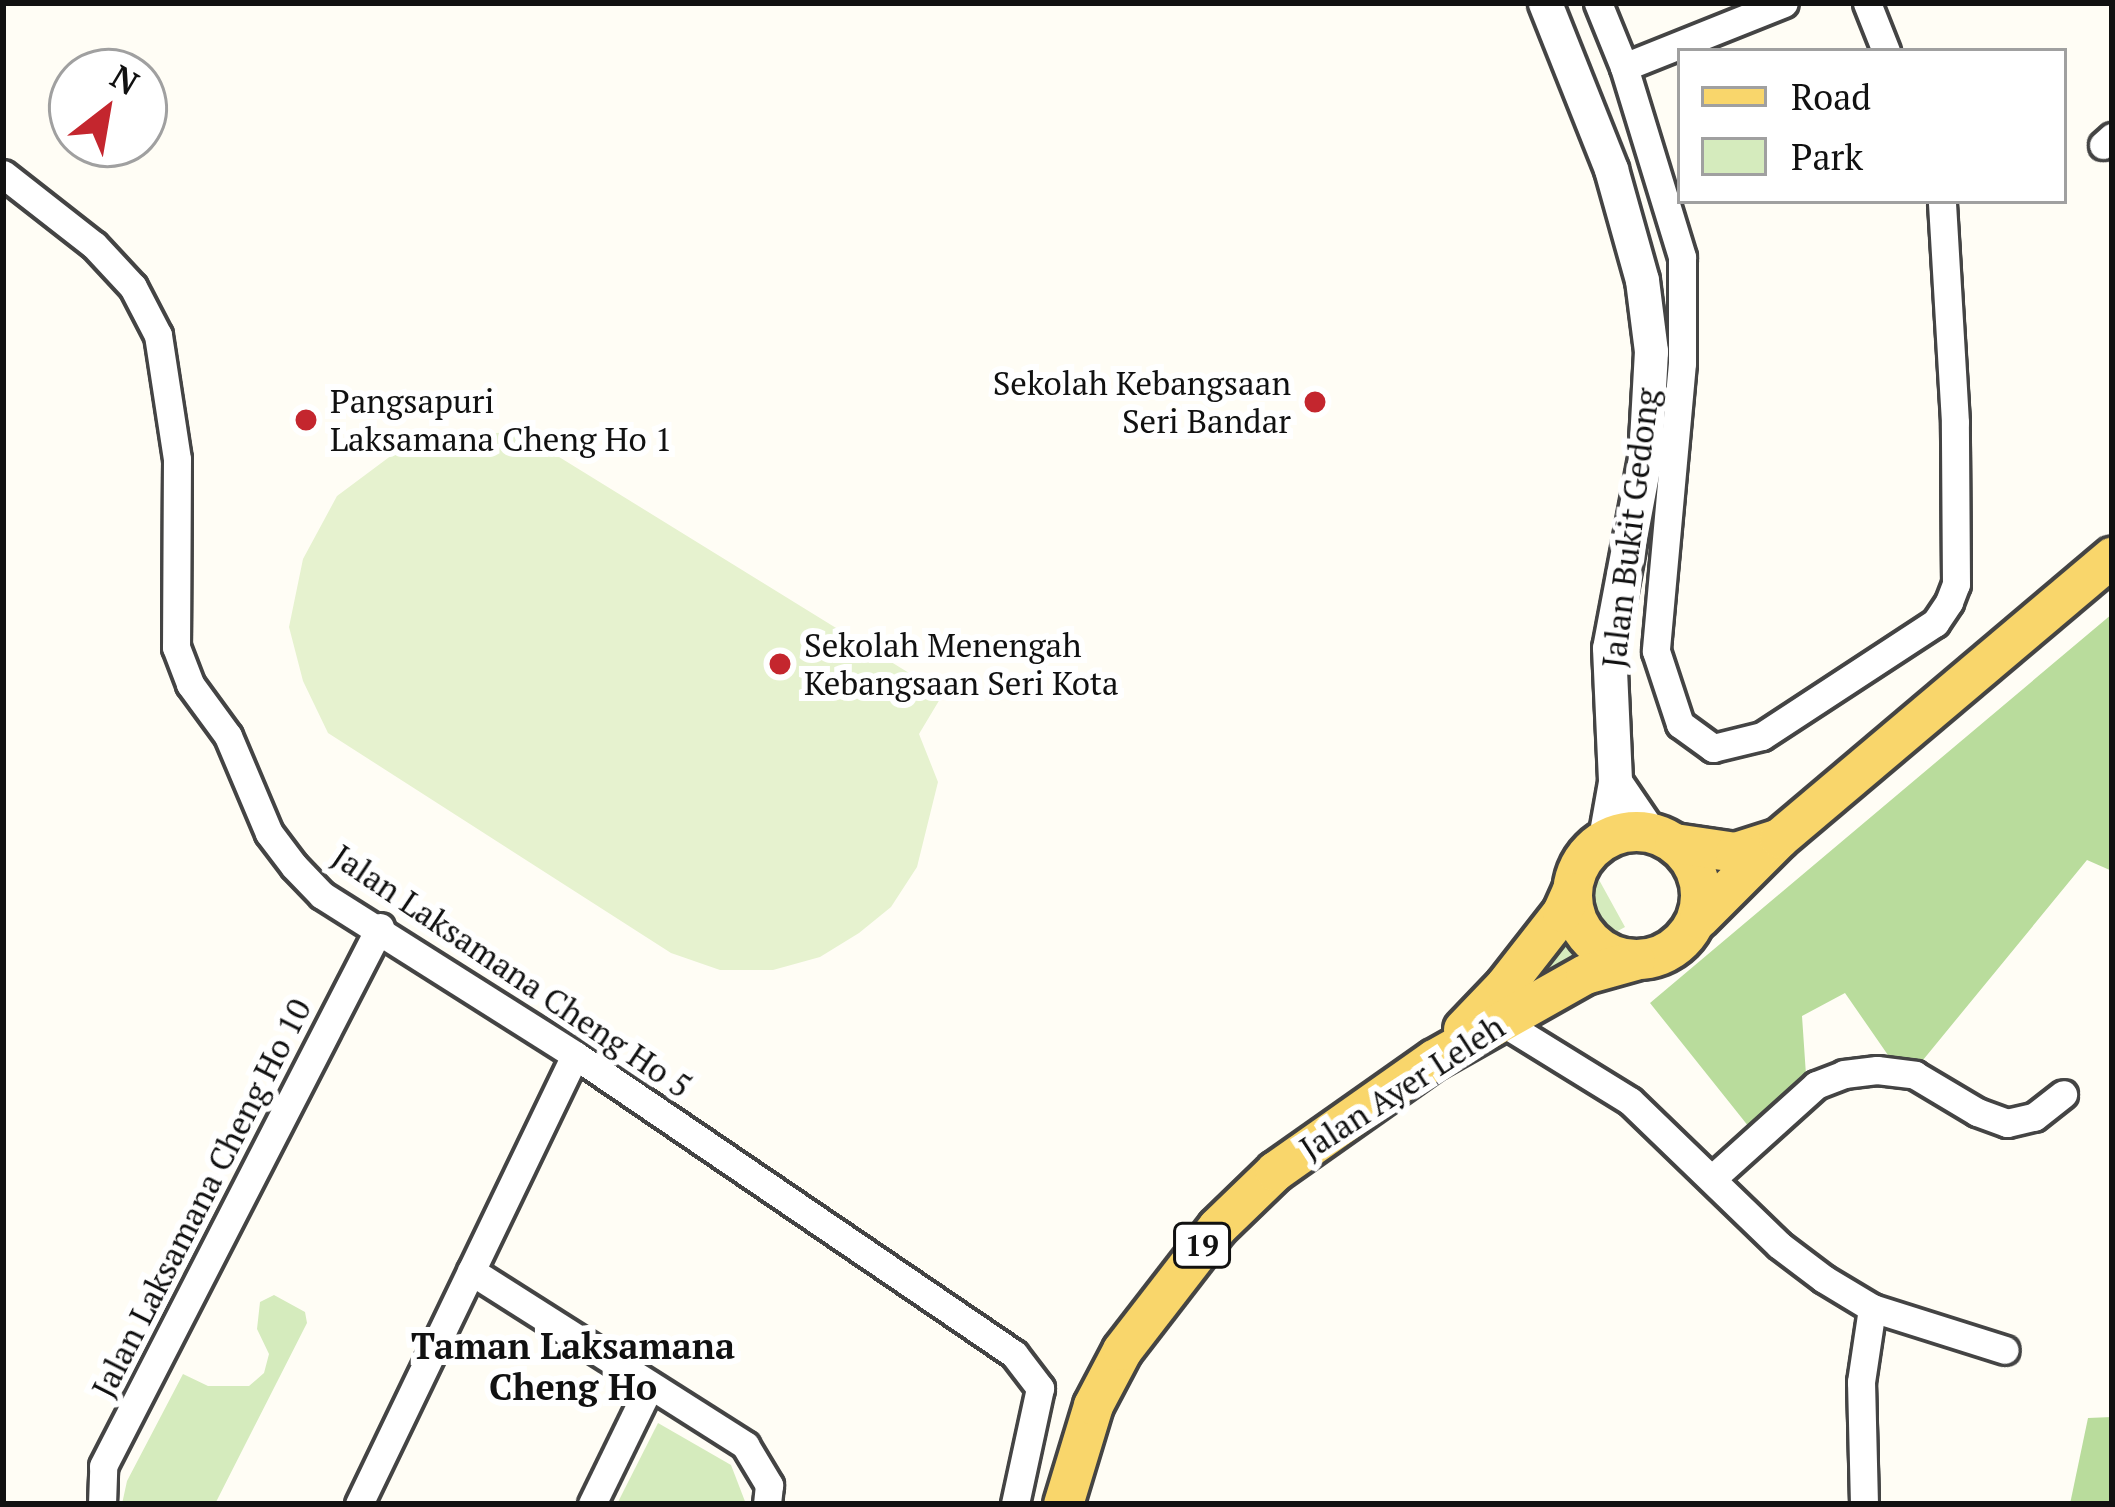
<!DOCTYPE html>
<style>
body{margin:0}
#map{position:relative;width:2115px;height:1507px;overflow:hidden;background:#fffdf5;font-family:"PT Serif",serif}
div>[style]{position:absolute}
.green>*{inset:0;background:#d5ebbd}
.forest>*{inset:0;background:#b9dc9c}
.pitch>*{inset:0;background:#e6f2cf}
.roads{filter:drop-shadow(3px 0 #444) drop-shadow(-3px 0 #444) drop-shadow(0 3px #444) drop-shadow(0 -3px #444)}
.minor>*{height:27px;margin:-13.5px;padding:0 13.5px;transform-origin:13.5px;border-radius:13.5px;background:#fff}
.tertiary>*{height:33px;margin:-16.5px;padding:0 16.5px;transform-origin:16.5px;border-radius:16.5px;background:#fff}
.primary>*{height:39px;margin:-19.5px;padding:0 19.5px;transform-origin:19.5px;border-radius:19.5px;background:#f9d66b}
.primary>.ring{margin:-19.5px;padding:0;box-sizing:content-box;background:none;border:39px solid #f9d66b;border-radius:50%}
.dots>*{width:33px;height:33px;translate:-50% -50%;box-sizing:border-box;border:6px solid #fff;border-radius:50%}
span{translate:-50% -50%;white-space:nowrap;text-align:center;line-height:1.15;-webkit-text-stroke:12px #fff;paint-order:stroke}
.shield-label span{padding:3px 9px;background:#fff;border:3px solid;border-radius:9px;-webkit-text-stroke-width:0}
.shield-label{font-size:30px;color:#111;font-weight:700}
.poi-label{font-size:33px;color:#111}
.right{translate:-100% -50%;text-align:right}
.left{translate:0 -50%;text-align:left}
.street-label{font-size:33px;color:#111}
.neighbourhood-label{font-size:36px;color:#111;font-weight:700}
.frame{position:absolute;inset:0;border:6px solid #111;pointer-events:none}
.legend{position:absolute;left:1677px;top:48px;width:390px;height:156px;box-sizing:border-box;background:#fff;border:3px solid #a0a0a0;margin:0;padding:15px 21px;list-style:none;font-size:36px;color:#111}
.legend li{display:flex;align-items:center;gap:24px;height:60px}
.legend b{width:60px;border:3px solid #a0a0a0}
.north{position:absolute;left:48px;top:48px;width:120px;height:120px;box-sizing:border-box;background:#fff;border:3px solid #a0a0a0;border-radius:50%;rotate:31deg;font-size:33px;font-weight:700;line-height:48px;text-align:center;color:#111}
.north::after{content:'';display:block;margin:auto;width:42px;height:54px;background:#c4262e;clip-path:polygon(50% 0,100% 100%,50% 72%,0 100%)}
</style>
<div id="map">
<div class="green">
<i style="clip-path:polygon(1598px 878px,1625px 927px,1513px 989px,1571px 929px)"></i>
<i style="clip-path:polygon(274px 1295px,305px 1312px,307px 1323px,215px 1504px,122px 1504px,127px 1481px,183px 1374px,208px 1386px,249px 1386px,264px 1373px,269px 1354px,257px 1329px,260px 1302px)"></i>
<i style="clip-path:polygon(658px 1423px,731px 1465px,746px 1504px,617px 1504px)"></i>
</div>
<div class="forest">
<i style="clip-path:polygon(2112px 614px,2112px 871px,2087px 860px,1923px 1060px,1890px 1058px,1845px 993px,1802px 1016px,1806px 1075px,1749px 1127px,1650px 1003px)"></i>
<i style="clip-path:polygon(2112px 1417px,2112px 1504px,2070px 1504px,2088px 1418px)"></i>
</div>
<div class="pitch">
<i style="clip-path:polygon(517px 431px,943px 694px,919px 734px,938px 782px,917px 867px,891px 907px,859px 933px,820px 957px,773px 970px,720px 970px,671px 953px,328px 733px,303px 681px,289px 627px,303px 559px,337px 496px,392px 455px,447px 438px)"></i>
</div>
<div class="roads">
<div class="minor">
<i style="left:1598px;top:3px;width:69px;rotate:67.9deg"></i>
<i style="left:1624px;top:67px;width:199px;rotate:73deg"></i>
<i style="left:1682px;top:257px;width:106px;rotate:90deg"></i>
<i style="left:1682px;top:363px;width:289px;rotate:95.2deg"></i>
<i style="left:1656px;top:651px;width:77px;rotate:71.8deg"></i>
<i style="left:1680px;top:724px;width:41px;rotate:36deg"></i>
<i style="left:1713px;top:748px;width:50px;rotate:-13.8deg"></i>
<i style="left:1762px;top:736px;width:207px;rotate:-33.2deg"></i>
<i style="left:1935px;top:623px;width:25px;rotate:-56deg"></i>
<i style="left:1949px;top:602px;width:19px;rotate:-69deg"></i>
<i style="left:1956px;top:584px;width:162px;rotate:-90.4deg"></i>
<i style="left:1955px;top:422px;width:221px;rotate:-93.4deg"></i>
<i style="left:1867px;top:3px;width:52px;rotate:68.4deg"></i>
<i style="left:1624px;top:67px;width:172px;rotate:-21.8deg"></i>
<i style="left:2103px;top:145px;width:12px;rotate:-42deg"></i>
<i style="left:3px;top:174px;width:115px;rotate:38deg"></i>
<i style="left:94px;top:245px;width:57px;rotate:47.1deg"></i>
<i style="left:133px;top:287px;width:54px;rotate:62.5deg"></i>
<i style="left:158px;top:335px;width:125px;rotate:81.3deg"></i>
<i style="left:177px;top:459px;width:188px;rotate:90.3deg"></i>
<i style="left:176px;top:647px;width:40px;rotate:69deg"></i>
<i style="left:190px;top:684px;width:64px;rotate:53.8deg"></i>
<i style="left:228px;top:736px;width:105px;rotate:67.1deg"></i>
<i style="left:269px;top:833px;width:41px;rotate:52.9deg"></i>
<i style="left:294px;top:866px;width:40px;rotate:46deg"></i>
<i style="left:322px;top:895px;width:299px;rotate:32.3deg"></i>
<i style="left:575px;top:1055px;width:531px;rotate:34.26deg"></i>
<i style="left:1014px;top:1354px;width:43px;rotate:52.6deg"></i>
<i style="left:1040px;top:1388px;width:119px;rotate:102.2deg"></i>
<i style="left:1502px;top:1022px;width:150px;rotate:31.7deg"></i>
<i style="left:1630px;top:1101px;width:207px;rotate:44deg"></i>
<i style="left:1779px;top:1245px;width:56px;rotate:37.1deg"></i>
<i style="left:1824px;top:1279px;width:56px;rotate:31.1deg"></i>
<i style="left:1872px;top:1308px;width:139px;rotate:17.5deg"></i>
<i style="left:1714px;top:1177px;width:137px;rotate:-42deg"></i>
<i style="left:1816px;top:1085px;width:30px;rotate:-21deg"></i>
<i style="left:1844px;top:1074px;width:33px;rotate:-7deg"></i>
<i style="left:1877px;top:1070px;width:38px;rotate:7deg"></i>
<i style="left:1915px;top:1075px;width:72px;rotate:30.8deg"></i>
<i style="left:1977px;top:1112px;width:32px;rotate:20deg"></i>
<i style="left:2007px;top:1123px;width:28px;rotate:-13deg"></i>
<i style="left:2034px;top:1117px;width:37px;rotate:-38deg"></i>
<i style="left:471px;top:1271px;width:325px;rotate:32.4deg"></i>
<i style="left:745px;top:1445px;width:47px;rotate:59deg"></i>
<i style="left:769px;top:1485px;width:19px;rotate:96deg"></i>
<i style="left:102px;top:1504px;width:38px;rotate:-88deg"></i>
<i style="left:103px;top:1466px;width:606px;rotate:-62.8deg"></i>
<i style="left:359px;top:1504px;width:498px;rotate:-64.3deg"></i>
<i style="left:592px;top:1504px;width:132px;rotate:-64deg"></i>
<i style="left:1864px;top:1504px;width:122px;rotate:-91.4deg"></i>
<i style="left:1861px;top:1382px;width:75px;rotate:-81.5deg"></i>
</div>
<div class="tertiary">
<i style="left:1545px;top:3px;width:179px;rotate:68.3deg"></i>
<i style="left:1611px;top:169px;width:115px;rotate:74.4deg"></i>
<i style="left:1642px;top:280px;width:72px;rotate:82.8deg"></i>
<i style="left:1651px;top:351px;width:107px;rotate:93.2deg"></i>
<i style="left:1645px;top:458px;width:193px;rotate:100.7deg"></i>
<i style="left:1609px;top:648px;width:134px;rotate:87.4deg"></i>
<i style="left:1615px;top:782px;width:57px;rotate:100.1deg"></i>
<i style="left:1615px;top:782px;width:60px;rotate:55.8deg"></i>
</div>
<div class="primary">
<i class="ring" style="left:1572px;top:831px;width:89px;height:89px"></i>
<i style="left:1674px;top:843px;width:62px;rotate:8.4deg"></i>
<i style="left:1735px;top:852px;width:46px;rotate:-17.7deg"></i>
<i style="left:1699px;top:918px;width:113px;rotate:-45deg"></i>
<i style="left:1779px;top:838px;width:436px;rotate:-40.2deg"></i>
<i style="left:1463px;top:1029px;width:61px;rotate:-46.3deg"></i>
<i style="left:1505px;top:985px;width:93px;rotate:-52deg"></i>
<i style="left:1562px;top:912px;width:22px;rotate:-66deg"></i>
<i style="left:1063px;top:1504px;width:103px;rotate:-73.1deg"></i>
<i style="left:1093px;top:1405px;width:62px;rotate:-62.2deg"></i>
<i style="left:1122px;top:1350px;width:155px;rotate:-52.3deg"></i>
<i style="left:1217px;top:1227px;width:81px;rotate:-44deg"></i>
<i style="left:1275px;top:1171px;width:194px;rotate:-35.2deg"></i>
<i style="left:1434px;top:1059px;width:173px;rotate:-29.4deg"></i>
<i style="left:1585px;top:974px;width:52px;rotate:-15.6deg"></i>
</div>
</div>
<div class="dots">
<i style="left:1315px;top:402px;background:#c4262e"></i>
<i style="left:306px;top:420px;background:#c4262e"></i>
<i style="left:780px;top:664px;background:#c4262e"></i>
</div>
<div class="shield-label">
<span style="left:1202px;top:1245px">19</span>
</div>
<div class="poi-label">
<span class="right" style="left:1291px;top:402px">Sekolah Kebangsaan<br>Seri Bandar</span>
<span class="left" style="left:330px;top:420px">Pangsapuri<br>Laksamana Cheng Ho 1</span>
<span class="left" style="left:804px;top:664px">Sekolah Menengah<br>Kebangsaan Seri Kota</span>
</div>
<div class="street-label">
<span style="left:1630px;top:528px;rotate:-83deg">Jalan Bukit Gedong</span>
<span style="left:512px;top:971px;rotate:34deg">Jalan Laksamana Cheng Ho 5</span>
<span style="left:1402px;top:1087px;rotate:-33deg">Jalan Ayer Leleh</span>
<span style="left:201px;top:1198px;rotate:-63deg">Jalan Laksamana Cheng Ho 10</span>
</div>
<div class="neighbourhood-label">
<span style="left:573px;top:1366px">Taman Laksamana<br>Cheng Ho</span>
</div>
<div class="frame"></div>
<ul class="legend">
<li><b style="height:15px;background:#f9d66b"></b>Road</li>
<li><b style="height:33px;background:#d5ebbd"></b>Park</li>
</ul>
<div class="north">N</div>
</div>
